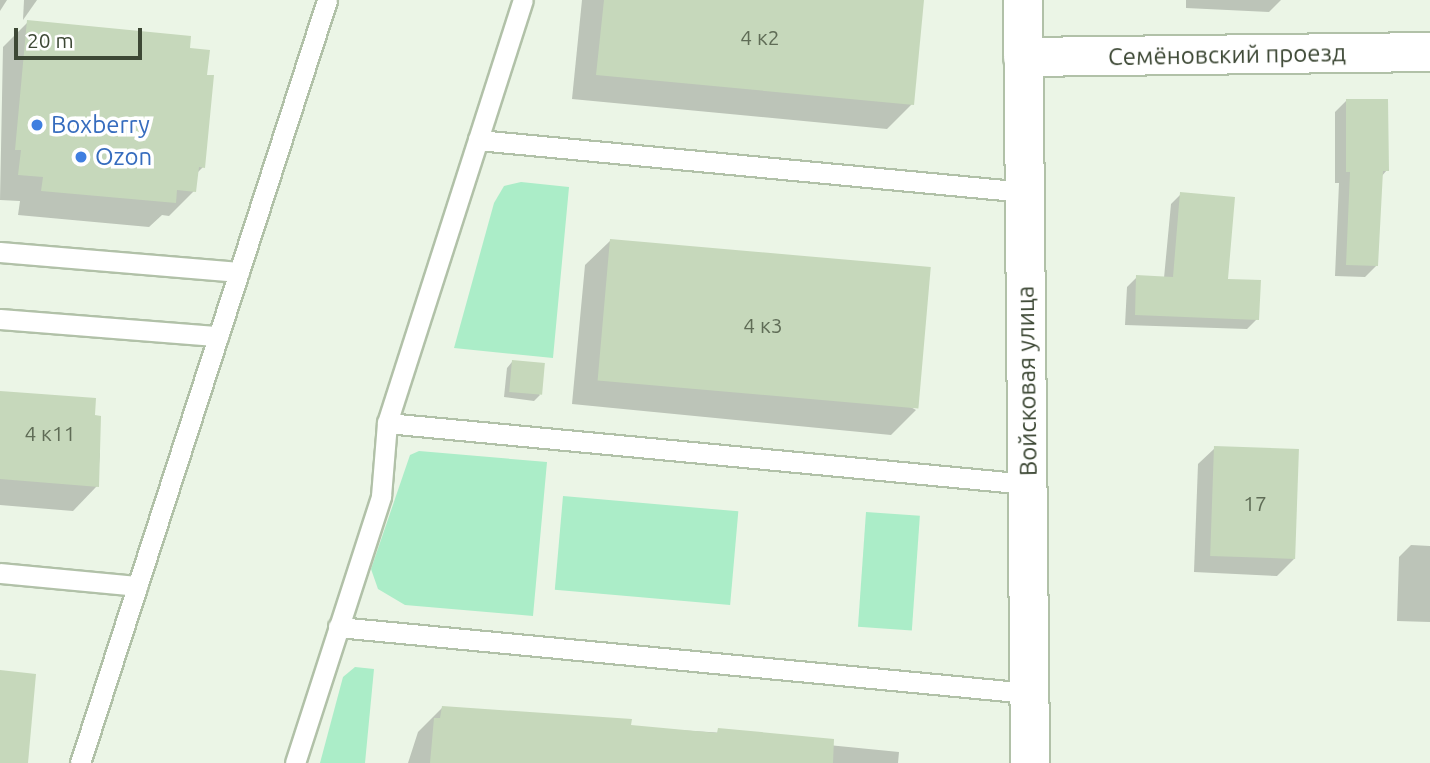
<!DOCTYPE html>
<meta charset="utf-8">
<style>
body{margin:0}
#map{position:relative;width:1430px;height:763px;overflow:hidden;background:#ebf5e6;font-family:Ubuntu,sans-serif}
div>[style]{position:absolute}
.green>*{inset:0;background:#abedc8;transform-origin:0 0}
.shadow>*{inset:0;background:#0003}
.building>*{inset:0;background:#c6d8bb;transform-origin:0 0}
.roads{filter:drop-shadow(2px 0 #b1c1a8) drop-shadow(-2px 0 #b1c1a8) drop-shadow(0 2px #b1c1a8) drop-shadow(0 -2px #b1c1a8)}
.lane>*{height:19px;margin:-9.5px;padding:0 9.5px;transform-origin:9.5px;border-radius:9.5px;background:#fff}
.street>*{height:38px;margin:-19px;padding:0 19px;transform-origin:19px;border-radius:19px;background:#fff}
.dots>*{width:19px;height:19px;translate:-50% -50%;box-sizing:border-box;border:4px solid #fff;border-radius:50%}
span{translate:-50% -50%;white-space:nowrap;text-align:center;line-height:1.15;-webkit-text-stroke:7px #fff;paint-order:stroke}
.number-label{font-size:21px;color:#5f6c56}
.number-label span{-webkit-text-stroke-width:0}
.street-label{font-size:24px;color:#3d4835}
.shop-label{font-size:24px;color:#366cbe}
.left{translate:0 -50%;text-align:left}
.scale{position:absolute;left:14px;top:28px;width:128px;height:32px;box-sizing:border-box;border:4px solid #3d4835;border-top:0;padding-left:9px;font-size:21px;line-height:24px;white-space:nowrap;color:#3d4835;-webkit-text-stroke:5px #fff;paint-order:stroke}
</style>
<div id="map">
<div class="green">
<i style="clip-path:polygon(521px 182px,569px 187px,553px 358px,454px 348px,494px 203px,504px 186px)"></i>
<i style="clip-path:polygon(419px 451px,547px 462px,533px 616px,405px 605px,378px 589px,371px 569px,410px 455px)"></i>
<i style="left:563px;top:496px;width:176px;height:94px;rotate:5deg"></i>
<i style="left:866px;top:512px;width:54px;height:115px;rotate:4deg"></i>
<i style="clip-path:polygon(355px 667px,374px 669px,365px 763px,320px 763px,343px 677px)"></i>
</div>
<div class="shadow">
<i style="clip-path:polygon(0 0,7px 0,0 11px)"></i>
<i style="clip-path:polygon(24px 0,37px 0,23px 20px)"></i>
<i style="clip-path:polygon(582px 0,922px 0,912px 104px,887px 129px,572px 99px)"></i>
<i style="clip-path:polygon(1186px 0,1281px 0,1269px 12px,1186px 8px)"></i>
<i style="clip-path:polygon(28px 22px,188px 50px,203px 167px,196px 174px,194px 191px,169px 216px,162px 215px,149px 227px,18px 215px,20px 201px,0 200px,3px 47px)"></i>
<i style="clip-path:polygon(1346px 101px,1387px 170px,1381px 177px,1377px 265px,1365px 277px,1335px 276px,1339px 183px,1335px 183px,1335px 112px)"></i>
<i style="clip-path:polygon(1181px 194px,1226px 280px,1257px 319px,1247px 329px,1125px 325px,1127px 287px,1137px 277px,1164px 278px,1171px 204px)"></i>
<i style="clip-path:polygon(610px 241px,916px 410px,891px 435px,572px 404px,585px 265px)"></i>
<i style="clip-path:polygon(512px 362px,540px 395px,534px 401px,504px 397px,507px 368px)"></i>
<i style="clip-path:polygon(0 392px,100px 453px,97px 486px,73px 511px,0 505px)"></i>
<i style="clip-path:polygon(1215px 448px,1294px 559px,1277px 576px,1194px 572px,1198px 464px)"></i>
<i style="clip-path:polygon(1411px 545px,1430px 546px,1430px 622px,1397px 621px,1399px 557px)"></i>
<i style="clip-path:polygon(443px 707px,630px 720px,630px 727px,818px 739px,818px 744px,899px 752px,898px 763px,408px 763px,418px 732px)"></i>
</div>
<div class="building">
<i style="clip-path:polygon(604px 0,924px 0,914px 105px,596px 75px)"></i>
<i style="clip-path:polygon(27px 20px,191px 36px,190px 48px,210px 50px,207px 75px,214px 75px,205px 168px,199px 167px,196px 192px,177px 190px,176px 203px,41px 191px,43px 177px,18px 175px,21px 150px,15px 150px)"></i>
<i style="clip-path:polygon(1346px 99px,1388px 99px,1389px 171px,1383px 171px,1378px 266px,1346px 265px,1350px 172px,1346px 172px)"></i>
<i style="clip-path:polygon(1180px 192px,1235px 197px,1228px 279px,1261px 280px,1259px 320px,1135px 315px,1136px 275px,1173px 277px)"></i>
<i style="left:610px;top:239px;width:322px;height:142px;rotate:5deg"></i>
<i style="left:512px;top:360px;width:33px;height:32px;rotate:5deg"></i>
<i style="clip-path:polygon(0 391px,96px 398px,95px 415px,101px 416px,99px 487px,0 479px)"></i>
<i style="left:1214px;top:446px;width:85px;height:110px;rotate:2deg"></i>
<i style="clip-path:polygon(0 670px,36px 674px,28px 763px,0 763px)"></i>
<i style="clip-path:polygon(442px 706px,632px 719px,631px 725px,717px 733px,718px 728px,834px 739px,833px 763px,430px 763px,434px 718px,440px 718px)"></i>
</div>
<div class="roads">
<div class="lane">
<i style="left:478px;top:140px;width:549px;rotate:5.43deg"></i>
<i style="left:0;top:252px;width:240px;rotate:4.8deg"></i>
<i style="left:0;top:319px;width:219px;rotate:4.5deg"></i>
<i style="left:387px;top:423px;width:644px;rotate:5.44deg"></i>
<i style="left:0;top:573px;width:138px;rotate:5.4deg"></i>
<i style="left:338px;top:627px;width:694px;rotate:5.46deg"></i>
<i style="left:80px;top:763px;width:802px;rotate:-72.06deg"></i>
<i style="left:295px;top:763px;width:281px;rotate:-72.1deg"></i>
<i style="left:381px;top:496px;width:73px;rotate:-85.3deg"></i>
<i style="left:387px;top:423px;width:444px;rotate:-72.2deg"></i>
</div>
<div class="street">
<i style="left:1023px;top:0;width:763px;rotate:89.47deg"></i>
<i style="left:1023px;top:57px;width:407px;rotate:-0.7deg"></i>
</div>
</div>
<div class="dots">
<i style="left:37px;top:125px;background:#3f7fe0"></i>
<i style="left:81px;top:157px;background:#3f7fe0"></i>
</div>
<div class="number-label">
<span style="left:760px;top:37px">4 к2</span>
<span style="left:763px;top:325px">4 к3</span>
<span style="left:50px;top:433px">4 к11</span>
<span style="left:1255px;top:503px">17</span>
</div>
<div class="street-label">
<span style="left:1227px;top:55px;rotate:-1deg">Семёновский проезд</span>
<span style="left:1027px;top:381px;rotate:-91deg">Войсковая улица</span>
</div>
<div class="shop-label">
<span class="left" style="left:51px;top:125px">Boxberry</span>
<span class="left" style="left:95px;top:157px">Ozon</span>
</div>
<div class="scale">20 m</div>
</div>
